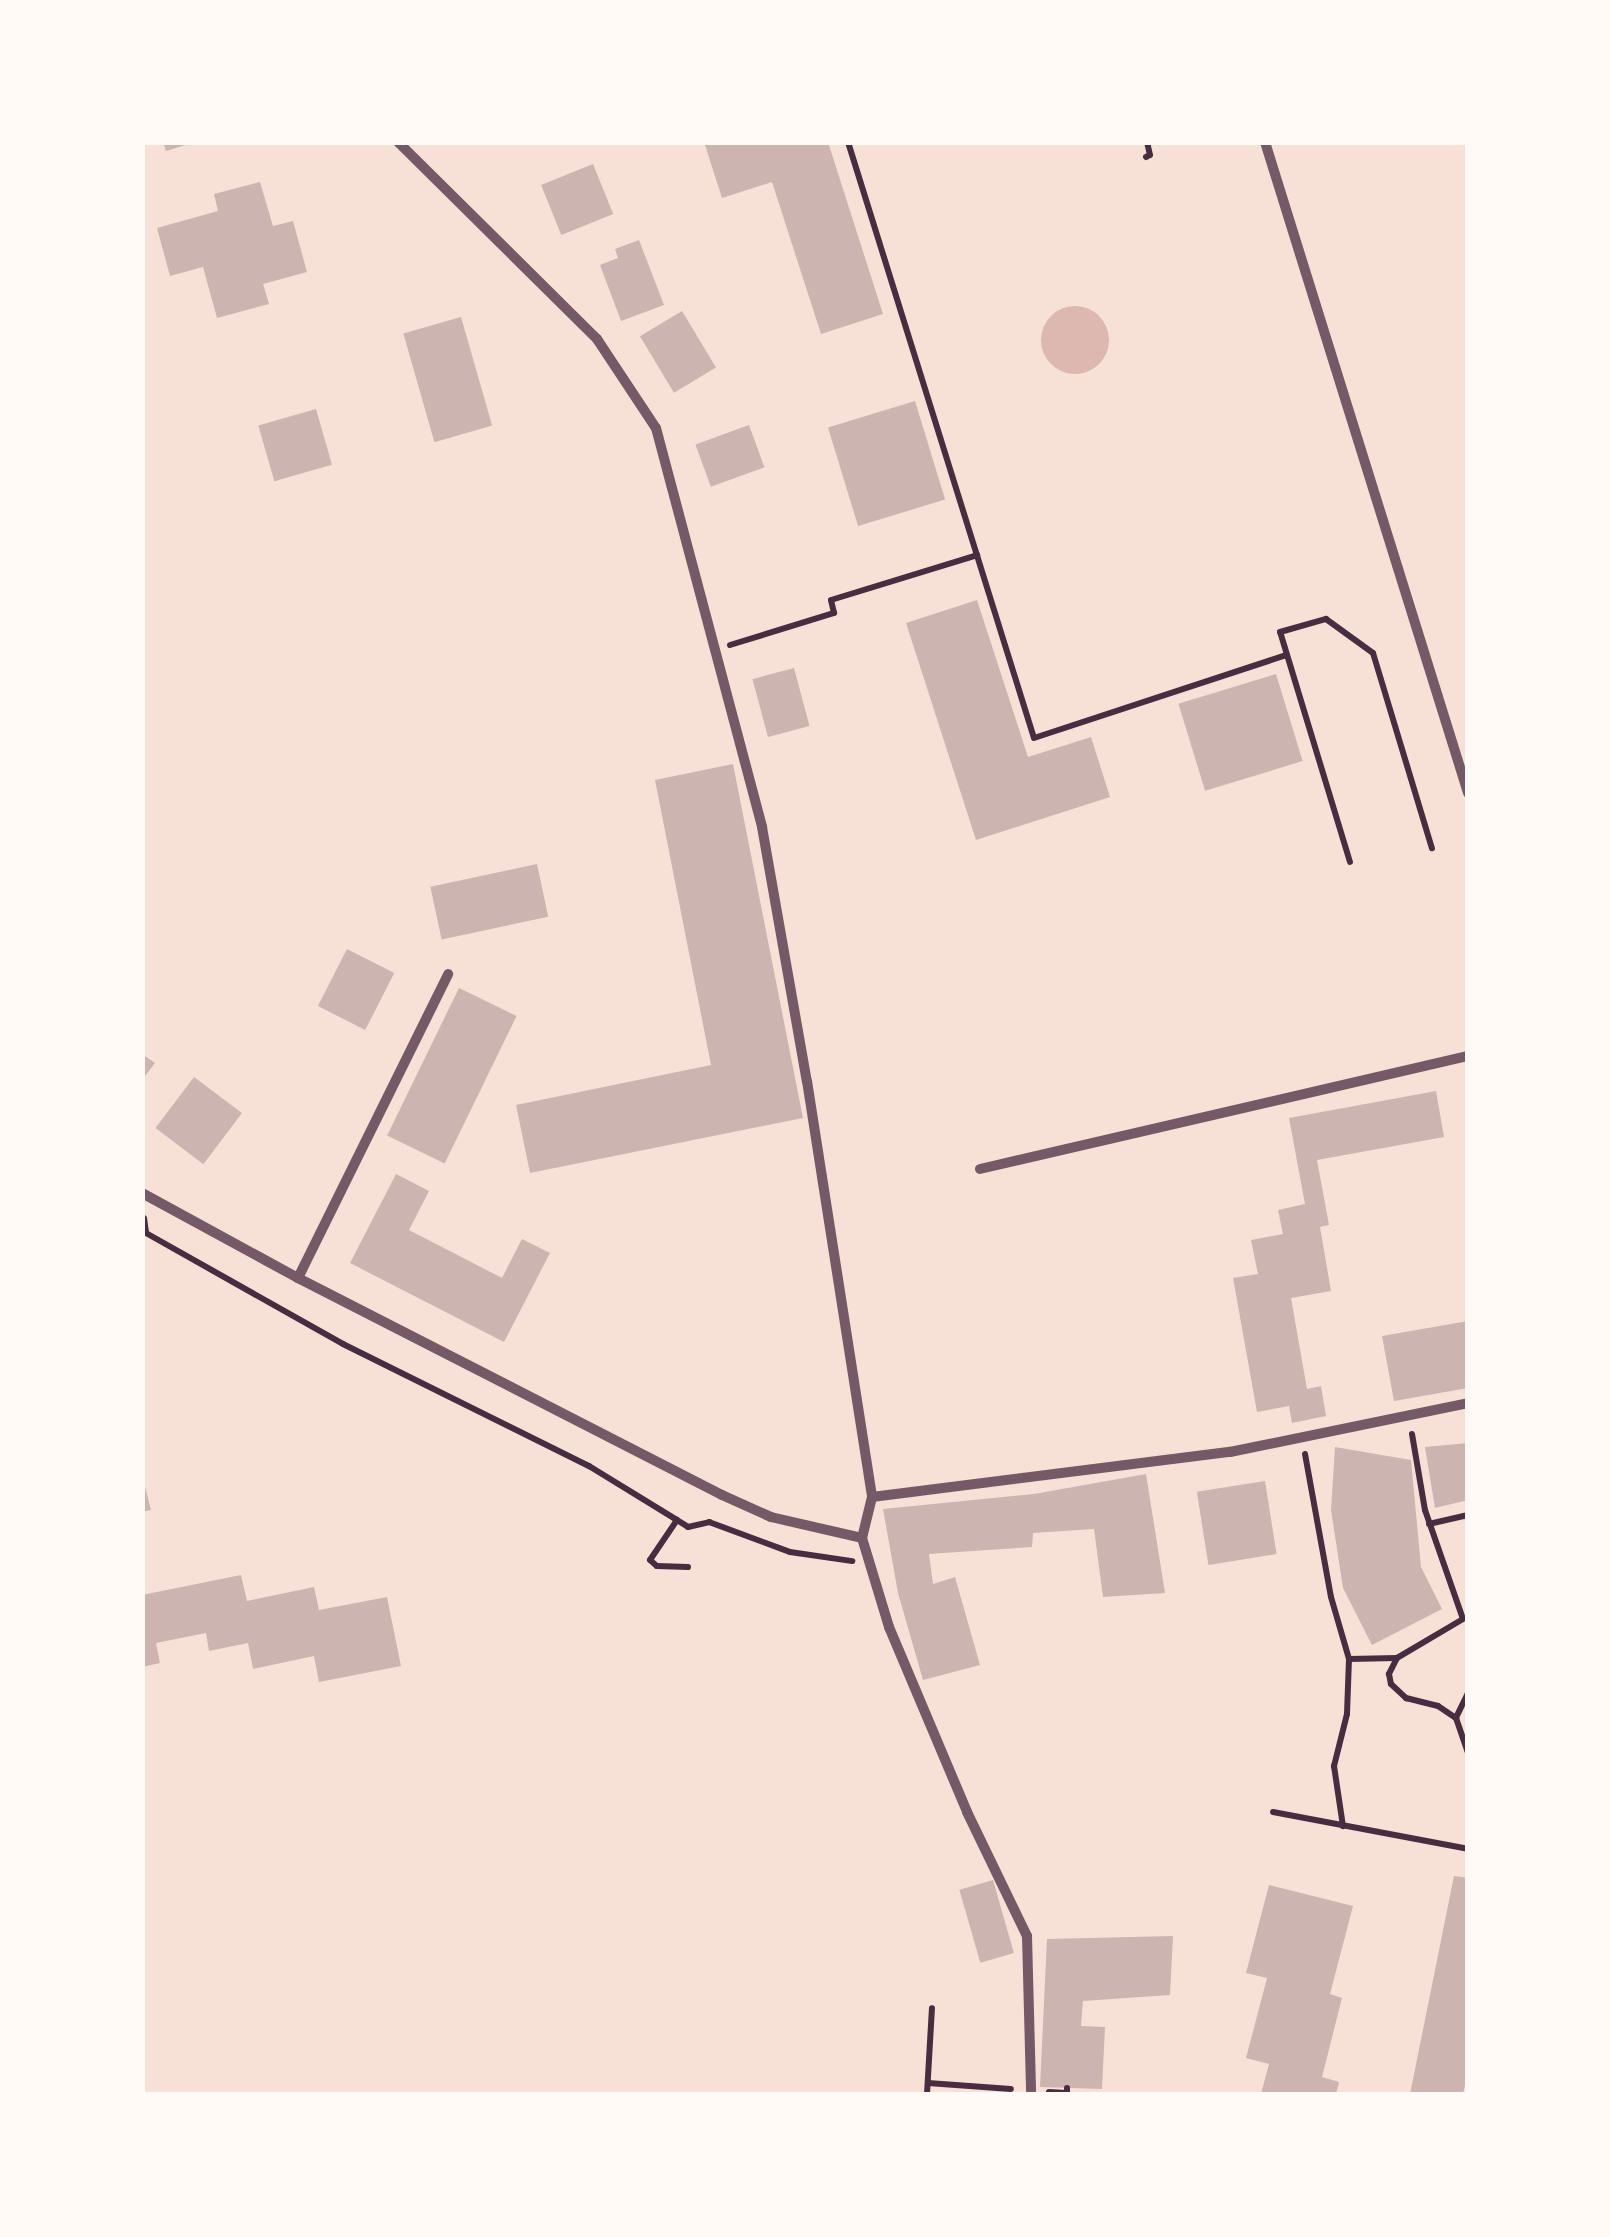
<!DOCTYPE html>
<style>
body{margin:0}
#map{position:relative;width:1610px;height:2237px;overflow:hidden;background:#f7e1d7;font-family:Rubik,sans-serif}
div>[style]{position:absolute}
.water>*{inset:0;background:#dcb8b0}
.round{border-radius:50%}
.building>*{inset:0;background:#ccb4b1;transform-origin:0 0}
.path>*{height:6px;margin:-3px;padding:0 3px;transform-origin:3px;border-radius:3px;background:#4a2c40}
.minor>*{height:10px;margin:-5px;padding:0 5px;transform-origin:5px;border-radius:5px;background:#755966}
span{translate:-50% -50%;white-space:nowrap;text-align:center;line-height:1.15;-webkit-text-stroke:10px #fffaf5;paint-order:stroke}
.frame{position:absolute;inset:0;border:145px solid #fffaf5;pointer-events:none}
</style>
<div id="map">
<div class="water">
<i class="round" style="left:1041px;top:306px;width:68px;height:68px"></i>
</div>
<div class="building">
<i style="clip-path:polygon(163px 142px,192px 142px,192px 143px,166px 151px)"></i>
<i style="clip-path:polygon(704px 142px,828px 142px,883px 314px,821px 334px,772px 182px,722px 198px)"></i>
<i style="left:593px;top:164px;width:54px;height:56px;rotate:68deg"></i>
<i style="clip-path:polygon(260px 182px,273px 226px,293px 221px,307px 272px,263px 284px,269px 304px,217px 318px,203px 267px,170px 276px,157px 228px,218px 211px,214px 194px)"></i>
<i style="clip-path:polygon(639px 240px,664px 305px,621px 321px,600px 265px,618px 258px,615px 249px)"></i>
<i style="left:682px;top:311px;width:66px;height:49px;rotate:59deg"></i>
<i style="left:461px;top:317px;width:113px;height:60px;rotate:74deg"></i>
<i style="left:915px;top:401px;width:103px;height:91px;rotate:73deg"></i>
<i style="left:316px;top:409px;width:58px;height:60px;rotate:74deg"></i>
<i style="left:749px;top:425px;width:45px;height:57px;rotate:70deg"></i>
<i style="clip-path:polygon(977px 600px,1028px 757px,1091px 737px,1110px 797px,976px 840px,906px 623px)"></i>
<i style="left:794px;top:668px;width:60px;height:43px;rotate:75deg"></i>
<i style="left:1276px;top:674px;width:91px;height:102px;rotate:73deg"></i>
<i style="clip-path:polygon(733px 764px,803px 1118px,530px 1173px,516px 1105px,711px 1065px,655px 780px)"></i>
<i style="left:537px;top:864px;width:54px;height:109px;rotate:78deg"></i>
<i style="left:347px;top:949px;width:53px;height:64px;rotate:27deg"></i>
<i style="left:459px;top:988px;width:64px;height:164px;rotate:26deg"></i>
<i style="clip-path:polygon(142px 1054px,155px 1063px,142px 1080px)"></i>
<i style="left:194px;top:1077px;width:60px;height:64px;rotate:37deg"></i>
<i style="clip-path:polygon(1436px 1091px,1444px 1137px,1317px 1160px,1329px 1225px,1320px 1227px,1331px 1291px,1291px 1298px,1307px 1389px,1321px 1386px,1326px 1416px,1292px 1423px,1289px 1406px,1257px 1412px,1233px 1278px,1258px 1274px,1251px 1240px,1283px 1234px,1278px 1210px,1305px 1204px,1289px 1118px)"></i>
<i style="clip-path:polygon(396px 1174px,429px 1191px,409px 1230px,502px 1278px,522px 1239px,550px 1253px,504px 1342px,350px 1263px)"></i>
<i style="clip-path:polygon(1468px 1321px,1468px 1388px,1394px 1401px,1382px 1336px)"></i>
<i style="clip-path:polygon(1468px 1443px,1468px 1500px,1435px 1508px,1425px 1447px)"></i>
<i style="clip-path:polygon(1335px 1447px,1411px 1460px,1421px 1567px,1442px 1609px,1372px 1645px,1343px 1588px,1331px 1510px)"></i>
<i style="clip-path:polygon(1146px 1474px,1165px 1593px,1103px 1597px,1094px 1529px,1033px 1533px,1032px 1547px,929px 1554px,933px 1584px,955px 1577px,980px 1665px,923px 1680px,898px 1593px,883px 1509px,1034px 1494px)"></i>
<i style="clip-path:polygon(142px 1475px,151px 1510px,142px 1512px)"></i>
<i style="left:1265px;top:1481px;width:74px;height:69px;rotate:81deg"></i>
<i style="clip-path:polygon(241px 1575px,247px 1601px,314px 1587px,319px 1610px,387px 1597px,401px 1666px,319px 1682px,314px 1656px,253px 1669px,248px 1643px,209px 1651px,206px 1633px,156px 1643px,160px 1663px,142px 1667px,142px 1595px)"></i>
<i style="clip-path:polygon(1454px 1876px,1468px 1878px,1468px 2072px,1463px 2094px,1410px 2094px)"></i>
<i style="left:993px;top:1880px;width:76px;height:35px;rotate:74deg"></i>
<i style="clip-path:polygon(1269px 1885px,1353px 1906px,1330px 1994px,1342px 1998px,1322px 2077px,1339px 2082px,1336px 2094px,1261px 2094px,1269px 2064px,1246px 2058px,1267px 1978px,1246px 1973px)"></i>
<i style="clip-path:polygon(1173px 1936px,1170px 1995px,1083px 2001px,1081px 2026px,1105px 2027px,1102px 2089px,1040px 2087px,1047px 1939px)"></i>
</div>
<div class="path">
<i style="left:848px;top:142px;width:624px;rotate:72.67deg"></i>
<i style="left:1034px;top:738px;width:266px;rotate:-18.2deg"></i>
<i style="left:1146px;top:157px;width:4px;rotate:-27deg"></i>
<i style="left:1150px;top:155px;width:13px;rotate:-103deg"></i>
<i style="left:730px;top:645px;width:109px;rotate:-17.1deg"></i>
<i style="left:834px;top:613px;width:13px;rotate:-103deg"></i>
<i style="left:831px;top:600px;width:153px;rotate:-17.1deg"></i>
<i style="left:1350px;top:862px;width:240px;rotate:-106.9deg"></i>
<i style="left:1280px;top:632px;width:48px;rotate:-15.8deg"></i>
<i style="left:1326px;top:619px;width:58px;rotate:35.9deg"></i>
<i style="left:1373px;top:653px;width:204px;rotate:73.2deg"></i>
<i style="left:144px;top:1218px;width:15px;rotate:82deg"></i>
<i style="left:146px;top:1233px;width:226px;rotate:29.4deg"></i>
<i style="left:343px;top:1344px;width:275px;rotate:26.4deg"></i>
<i style="left:589px;top:1466px;width:103px;rotate:31.5deg"></i>
<i style="left:677px;top:1520px;width:48px;rotate:124deg"></i>
<i style="left:650px;top:1560px;width:9px;rotate:41deg"></i>
<i style="left:657px;top:1566px;width:31px;rotate:2deg"></i>
<i style="left:1412px;top:1434px;width:77px;rotate:80.3deg"></i>
<i style="left:1425px;top:1510px;width:115px;rotate:70.8deg"></i>
<i style="left:1463px;top:1619px;width:77px;rotate:149.4deg"></i>
<i style="left:1397px;top:1658px;width:18px;rotate:117deg"></i>
<i style="left:1389px;top:1674px;width:10px;rotate:79deg"></i>
<i style="left:1391px;top:1684px;width:21px;rotate:43deg"></i>
<i style="left:1406px;top:1698px;width:33px;rotate:14deg"></i>
<i style="left:1438px;top:1706px;width:22px;rotate:34deg"></i>
<i style="left:1305px;top:1454px;width:145px;rotate:79.7deg"></i>
<i style="left:1331px;top:1597px;width:65px;rotate:73.8deg"></i>
<i style="left:1349px;top:1659px;width:55px;rotate:92.1deg"></i>
<i style="left:1347px;top:1714px;width:54px;rotate:104deg"></i>
<i style="left:1334px;top:1766px;width:61px;rotate:81.5deg"></i>
<i style="left:677px;top:1520px;width:13px;rotate:32deg"></i>
<i style="left:688px;top:1527px;width:22px;rotate:-13deg"></i>
<i style="left:709px;top:1522px;width:86px;rotate:20.3deg"></i>
<i style="left:790px;top:1552px;width:63px;rotate:8.3deg"></i>
<i style="left:1429px;top:1524px;width:40px;rotate:-13deg"></i>
<i style="left:1349px;top:1659px;width:48px;rotate:-1.2deg"></i>
<i style="left:1468px;top:1693px;width:28px;rotate:116deg"></i>
<i style="left:1456px;top:1718px;width:36px;rotate:71deg"></i>
<i style="left:1273px;top:1812px;width:198px;rotate:10.7deg"></i>
<i style="left:928px;top:2083px;width:83px;rotate:4.1deg"></i>
<i style="left:1049px;top:2092px;width:18px;rotate:3deg"></i>
<i style="left:1067px;top:2093px;width:5px;rotate:-90deg"></i>
<i style="left:927px;top:2094px;width:86px;rotate:-86.7deg"></i>
</div>
<div class="minor">
<i style="left:398px;top:142px;width:280px;rotate:44.7deg"></i>
<i style="left:597px;top:339px;width:107px;rotate:56.5deg"></i>
<i style="left:656px;top:428px;width:413px;rotate:75.1deg"></i>
<i style="left:762px;top:827px;width:258px;rotate:80deg"></i>
<i style="left:807px;top:1081px;width:421px;rotate:81.1deg"></i>
<i style="left:1265px;top:142px;width:682px;rotate:72.68deg"></i>
<i style="left:980px;top:1169px;width:501px;rotate:-13.04deg"></i>
<i style="left:142px;top:1193px;width:178px;rotate:28.6deg"></i>
<i style="left:298px;top:1278px;width:476px;rotate:27.1deg"></i>
<i style="left:722px;top:1495px;width:54px;rotate:24.2deg"></i>
<i style="left:771px;top:1517px;width:93px;rotate:13deg"></i>
<i style="left:298px;top:1278px;width:339px;rotate:-63.7deg"></i>
<i style="left:862px;top:1538px;width:42px;rotate:-76.3deg"></i>
<i style="left:872px;top:1497px;width:361px;rotate:-7.2deg"></i>
<i style="left:1230px;top:1452px;width:243px;rotate:-11.6deg"></i>
<i style="left:862px;top:1538px;width:93px;rotate:73.1deg"></i>
<i style="left:889px;top:1627px;width:201px;rotate:67.1deg"></i>
<i style="left:967px;top:1812px;width:138px;rotate:64.2deg"></i>
<i style="left:1027px;top:1936px;width:158px;rotate:88.5deg"></i>
</div>
<div class="frame"></div>
</div>
